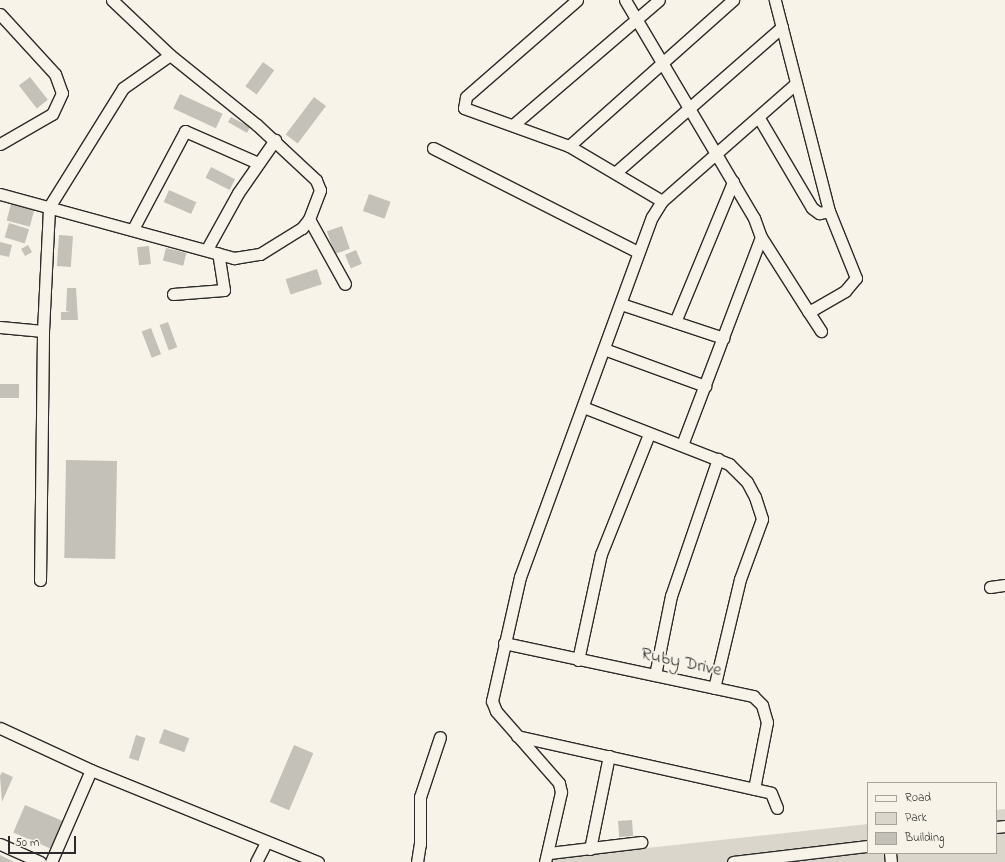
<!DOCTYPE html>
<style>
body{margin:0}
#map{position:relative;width:1005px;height:862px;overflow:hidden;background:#f7f3e8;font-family:"Indie Flower",sans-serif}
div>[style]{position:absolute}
.green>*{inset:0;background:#dad6cc}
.building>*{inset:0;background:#c4c1b9;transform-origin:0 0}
.roads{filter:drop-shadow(1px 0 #2b2b2b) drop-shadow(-1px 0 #2b2b2b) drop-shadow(0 1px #2b2b2b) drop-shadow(0 -1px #2b2b2b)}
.minor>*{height:11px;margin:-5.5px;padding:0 5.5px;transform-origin:5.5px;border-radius:5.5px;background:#f7f3e8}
span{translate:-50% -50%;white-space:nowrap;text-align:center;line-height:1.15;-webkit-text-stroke:4px #f7f3e8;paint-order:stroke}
.street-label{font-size:18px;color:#2b2b2b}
.legend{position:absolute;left:867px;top:782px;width:130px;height:72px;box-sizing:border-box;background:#f7f3e8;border:1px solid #a5a39c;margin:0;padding:5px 7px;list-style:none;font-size:12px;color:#2b2b2b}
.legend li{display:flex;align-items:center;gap:8px;height:20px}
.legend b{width:20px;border:1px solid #a5a39c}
.scale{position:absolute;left:8px;top:836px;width:68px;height:18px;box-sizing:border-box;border:2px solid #2b2b2b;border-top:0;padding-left:5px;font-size:12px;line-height:14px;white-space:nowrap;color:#2b2b2b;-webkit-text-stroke:3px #f7f3e8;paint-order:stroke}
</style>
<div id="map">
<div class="green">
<i style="clip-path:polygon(1005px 809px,1005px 862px,553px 862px,555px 858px,868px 824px,868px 853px,996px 853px,996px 810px)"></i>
</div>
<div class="building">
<i style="left:263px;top:62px;width:14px;height:30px;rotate:36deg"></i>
<i style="left:30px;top:77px;width:29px;height:14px;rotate:52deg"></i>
<i style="left:180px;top:94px;width:47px;height:16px;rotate:25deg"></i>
<i style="left:314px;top:97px;width:15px;height:47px;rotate:37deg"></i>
<i style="clip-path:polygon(231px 117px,250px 127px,247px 133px,228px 122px)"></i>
<i style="left:211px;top:167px;width:27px;height:12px;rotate:27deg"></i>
<i style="left:169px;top:190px;width:30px;height:13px;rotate:24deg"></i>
<i style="left:369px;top:194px;width:23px;height:18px;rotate:20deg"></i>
<i style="left:11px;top:204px;width:24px;height:17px;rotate:15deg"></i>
<i style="left:9px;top:223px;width:21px;height:15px;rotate:17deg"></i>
<i style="left:342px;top:226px;width:24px;height:16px;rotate:71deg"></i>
<i style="left:59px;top:235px;width:14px;height:31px;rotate:4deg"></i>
<i style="clip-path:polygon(0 242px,12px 245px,9px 257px,0 255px)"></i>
<i style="left:28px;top:245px;width:8px;height:8px;rotate:60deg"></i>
<i style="left:149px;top:246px;width:18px;height:12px;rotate:84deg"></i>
<i style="left:166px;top:248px;width:21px;height:13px;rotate:14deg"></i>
<i style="left:356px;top:250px;width:15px;height:12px;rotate:67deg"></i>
<i style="left:317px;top:269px;width:16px;height:33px;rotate:72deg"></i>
<i style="clip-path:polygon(67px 288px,76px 288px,78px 320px,61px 320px,61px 312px,70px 312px,66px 311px)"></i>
<i style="left:168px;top:322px;width:27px;height:9px;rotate:70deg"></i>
<i style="left:151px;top:328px;width:28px;height:10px;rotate:69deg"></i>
<i style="left:0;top:384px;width:19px;height:14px"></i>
<i style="left:66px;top:460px;width:51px;height:98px;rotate:1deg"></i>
<i style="left:164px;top:729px;width:27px;height:15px;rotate:20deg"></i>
<i style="left:136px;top:735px;width:10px;height:24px;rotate:17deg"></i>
<i style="left:294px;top:745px;width:21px;height:62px;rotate:23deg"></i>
<i style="clip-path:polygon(2px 772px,13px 777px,2px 802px,0 776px)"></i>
<i style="left:25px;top:805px;width:41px;height:30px;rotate:23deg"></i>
<i style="left:632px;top:820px;width:16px;height:14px;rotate:86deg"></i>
<i style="clip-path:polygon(0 855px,14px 862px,0 862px)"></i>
</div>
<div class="roads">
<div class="minor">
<i style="left:577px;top:0;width:147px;rotate:138.9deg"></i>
<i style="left:466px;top:97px;width:11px;rotate:100deg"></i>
<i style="left:464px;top:108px;width:112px;rotate:19.9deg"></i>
<i style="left:569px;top:146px;width:108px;rotate:30.6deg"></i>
<i style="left:625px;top:0;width:253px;rotate:59.4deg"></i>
<i style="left:754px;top:218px;width:20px;rotate:70deg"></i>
<i style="left:761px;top:237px;width:222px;rotate:110.8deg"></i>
<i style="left:0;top:14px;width:81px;rotate:47.5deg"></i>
<i style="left:55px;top:74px;width:20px;rotate:70deg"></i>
<i style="left:62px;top:93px;width:23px;rotate:115deg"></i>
<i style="left:52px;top:114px;width:60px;rotate:150deg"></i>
<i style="left:759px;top:118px;width:104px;rotate:59.5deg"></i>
<i style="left:812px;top:208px;width:9px;rotate:36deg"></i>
<i style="left:819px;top:213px;width:10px;rotate:-11deg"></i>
<i style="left:829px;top:211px;width:218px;rotate:-104.4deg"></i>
<i style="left:513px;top:125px;width:192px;rotate:-40.6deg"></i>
<i style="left:569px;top:146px;width:220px;rotate:-41.7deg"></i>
<i style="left:433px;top:148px;width:230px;rotate:26.9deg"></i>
<i style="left:615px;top:173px;width:222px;rotate:-41.2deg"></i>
<i style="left:0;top:194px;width:243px;rotate:15.3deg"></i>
<i style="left:234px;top:258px;width:26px;rotate:-9deg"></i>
<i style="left:260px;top:254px;width:49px;rotate:-31.8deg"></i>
<i style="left:302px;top:228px;width:11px;rotate:-52deg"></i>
<i style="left:309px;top:219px;width:31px;rotate:-69deg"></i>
<i style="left:320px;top:190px;width:11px;rotate:-112deg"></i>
<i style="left:316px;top:180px;width:81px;rotate:-137deg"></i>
<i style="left:257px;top:125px;width:112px;rotate:-141.2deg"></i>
<i style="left:170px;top:55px;width:80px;rotate:-136.5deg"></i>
<i style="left:309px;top:219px;width:74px;rotate:61deg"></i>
<i style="left:133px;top:229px;width:111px;rotate:-62deg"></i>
<i style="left:185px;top:131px;width:80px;rotate:23.7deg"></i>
<i style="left:761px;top:237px;width:88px;rotate:57.6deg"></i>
<i style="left:808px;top:311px;width:6px;rotate:-18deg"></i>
<i style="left:814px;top:309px;width:36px;rotate:-30deg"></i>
<i style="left:845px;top:291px;width:17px;rotate:-50deg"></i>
<i style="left:856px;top:278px;width:72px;rotate:-111.9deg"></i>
<i style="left:207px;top:249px;width:64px;rotate:-61deg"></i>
<i style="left:238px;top:193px;width:65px;rotate:-55.1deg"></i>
<i style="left:173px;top:294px;width:51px;rotate:-4.5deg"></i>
<i style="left:224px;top:290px;width:37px;rotate:-99deg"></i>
<i style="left:621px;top:304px;width:108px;rotate:18.4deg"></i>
<i style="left:808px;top:311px;width:24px;rotate:57deg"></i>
<i style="left:675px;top:322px;width:152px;rotate:-67.5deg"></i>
<i style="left:0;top:327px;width:43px;rotate:5.3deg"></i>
<i style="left:604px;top:349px;width:108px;rotate:20.1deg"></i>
<i style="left:583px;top:407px;width:157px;rotate:21.3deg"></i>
<i style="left:729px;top:464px;width:25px;rotate:45deg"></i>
<i style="left:747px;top:482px;width:17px;rotate:62deg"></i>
<i style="left:755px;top:497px;width:23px;rotate:72deg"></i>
<i style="left:762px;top:519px;width:64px;rotate:110.1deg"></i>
<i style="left:740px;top:579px;width:112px;rotate:103.4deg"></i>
<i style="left:40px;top:580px;width:249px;rotate:-89.3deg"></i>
<i style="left:43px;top:331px;width:124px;rotate:-87.2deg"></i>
<i style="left:49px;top:207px;width:140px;rotate:-58.1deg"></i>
<i style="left:123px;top:88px;width:57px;rotate:-35.1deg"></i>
<i style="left:990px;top:587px;width:15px;rotate:-8deg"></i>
<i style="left:504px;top:643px;width:255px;rotate:12deg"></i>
<i style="left:753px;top:696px;width:13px;rotate:45deg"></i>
<i style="left:762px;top:705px;width:18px;rotate:74deg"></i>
<i style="left:767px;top:722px;width:68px;rotate:101deg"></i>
<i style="left:578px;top:660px;width:108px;rotate:-77.8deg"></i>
<i style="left:601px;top:554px;width:129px;rotate:-68.2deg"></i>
<i style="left:655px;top:675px;width:81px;rotate:-78.6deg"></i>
<i style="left:671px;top:596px;width:145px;rotate:-71.1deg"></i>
<i style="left:0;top:728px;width:100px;rotate:24.8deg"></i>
<i style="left:91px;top:770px;width:245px;rotate:22.1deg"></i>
<i style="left:517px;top:736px;width:260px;rotate:12.6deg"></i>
<i style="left:771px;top:793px;width:16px;rotate:68deg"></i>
<i style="left:996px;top:827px;width:9px;rotate:-6deg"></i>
<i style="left:0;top:844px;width:44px;rotate:24.2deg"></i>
<i style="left:590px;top:849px;width:95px;rotate:-78.5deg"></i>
<i style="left:549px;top:853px;width:93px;rotate:-6.8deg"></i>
<i style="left:890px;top:853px;width:9px;rotate:84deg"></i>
<i style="left:51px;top:862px;width:100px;rotate:-66.5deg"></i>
<i style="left:256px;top:862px;width:22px;rotate:-63deg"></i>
<i style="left:417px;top:862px;width:18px;rotate:-81deg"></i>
<i style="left:420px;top:844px;width:47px;rotate:-90deg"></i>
<i style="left:420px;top:797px;width:63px;rotate:-71.6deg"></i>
<i style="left:545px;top:862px;width:72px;rotate:-77.1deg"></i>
<i style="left:561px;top:792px;width:9px;rotate:-103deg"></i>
<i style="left:559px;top:783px;width:96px;rotate:-131.2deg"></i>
<i style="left:496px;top:711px;width:11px;rotate:-112deg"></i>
<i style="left:492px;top:701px;width:127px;rotate:-77.3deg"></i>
<i style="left:520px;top:577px;width:383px;rotate:-69.9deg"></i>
<i style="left:652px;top:217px;width:19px;rotate:-58deg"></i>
<i style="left:662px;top:201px;width:177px;rotate:-41.3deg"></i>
<i style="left:733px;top:862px;width:136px;rotate:-6.8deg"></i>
</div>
</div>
<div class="street-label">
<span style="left:681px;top:663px;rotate:12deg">Ruby Drive</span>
</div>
<ul class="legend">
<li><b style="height:5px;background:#f7f3e8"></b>Road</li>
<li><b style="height:11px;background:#dad6cc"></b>Park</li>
<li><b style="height:11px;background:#c4c1b9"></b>Building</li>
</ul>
<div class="scale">50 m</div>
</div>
